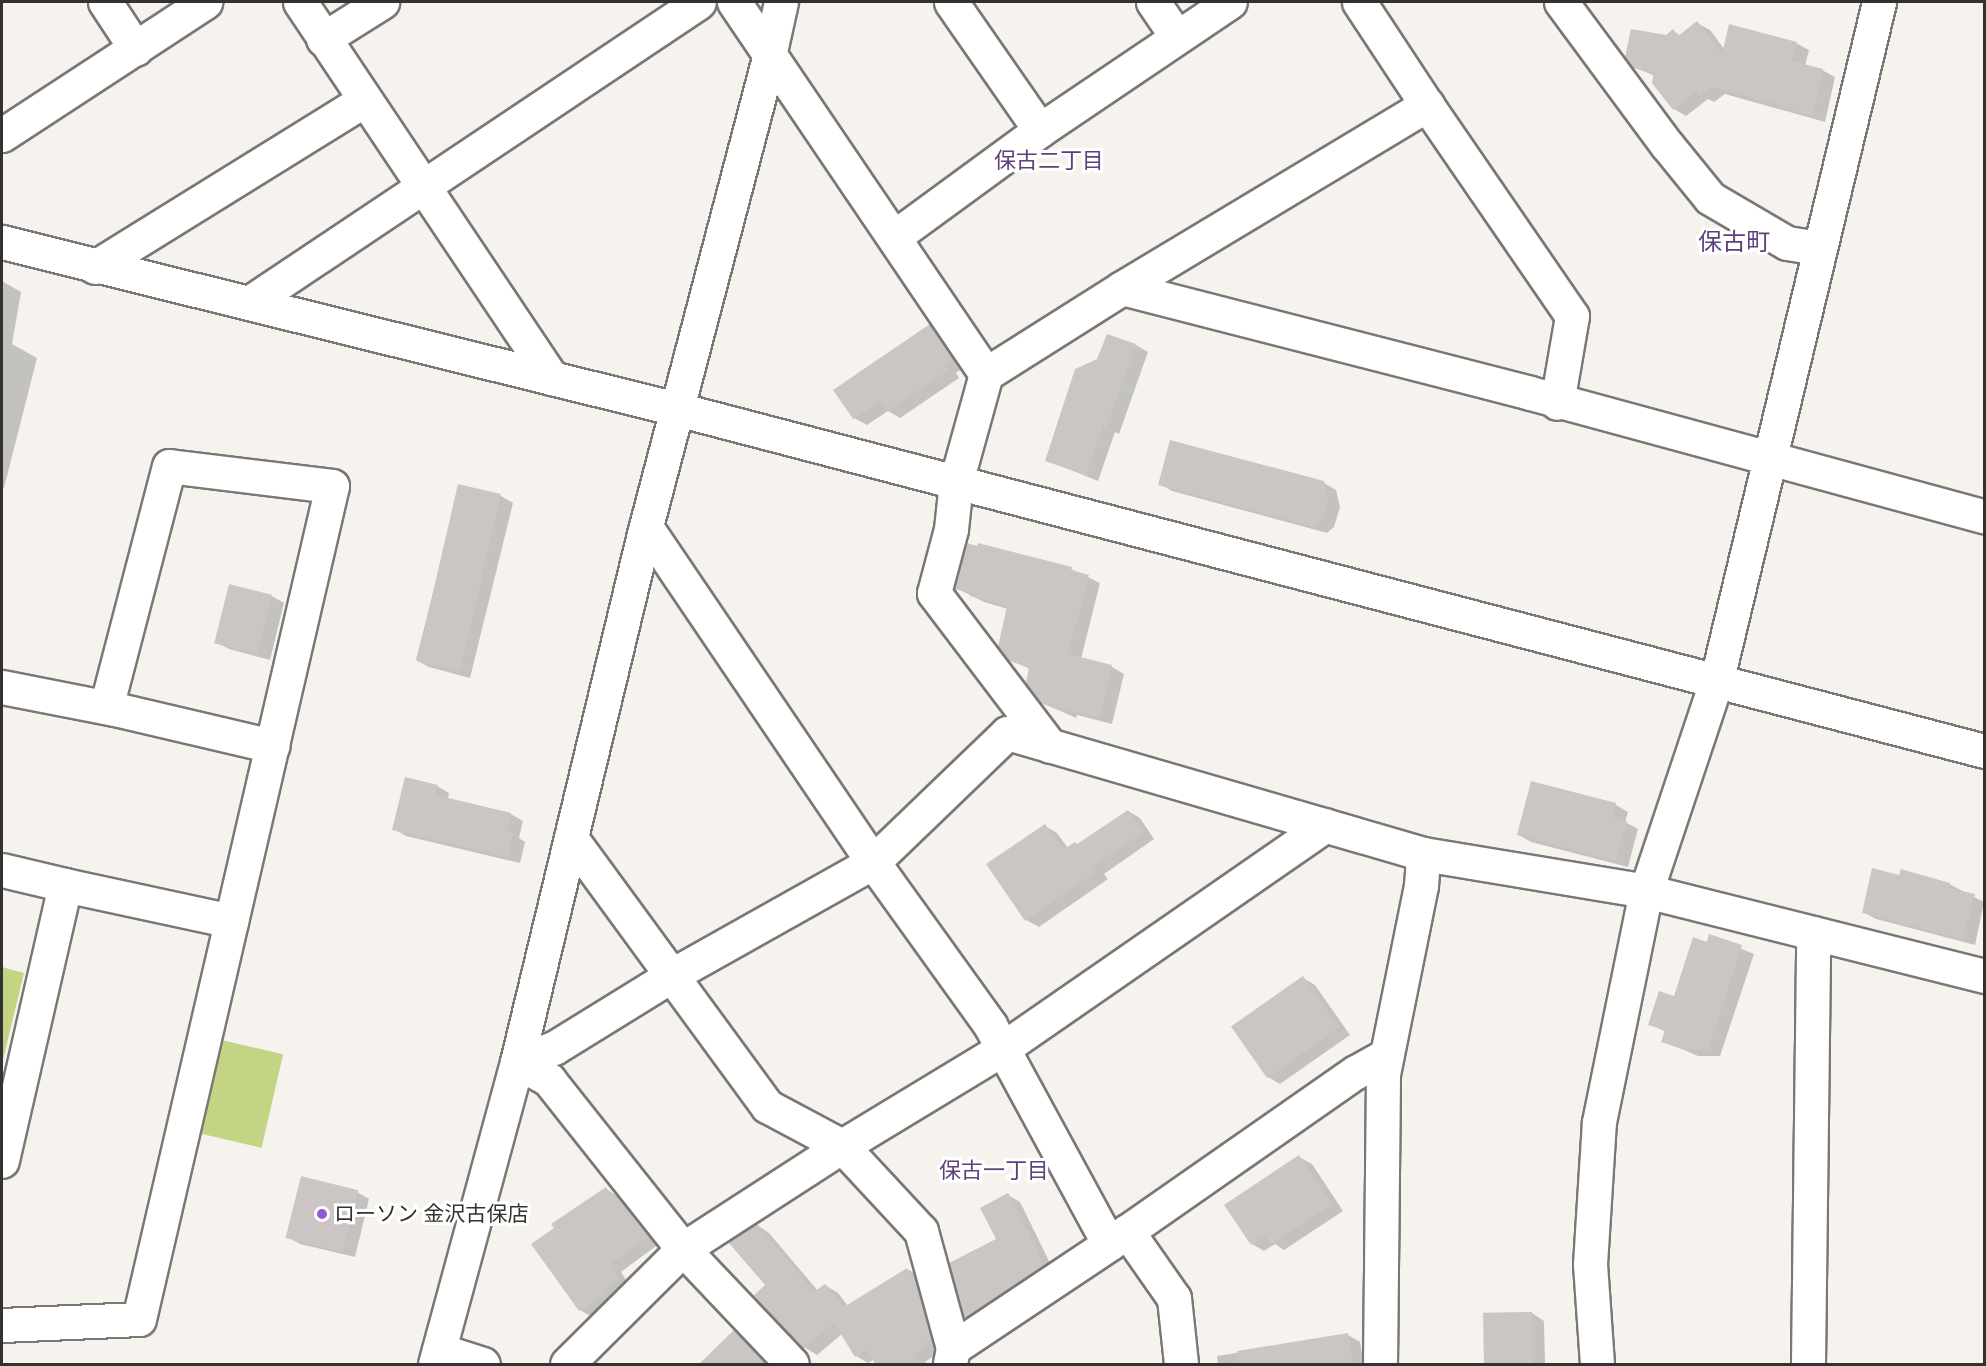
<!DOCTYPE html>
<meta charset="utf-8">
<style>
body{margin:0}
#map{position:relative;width:1986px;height:1366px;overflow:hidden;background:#f6f3ef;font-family:Poppins,"Noto Sans JP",sans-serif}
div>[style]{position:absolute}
.green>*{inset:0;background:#c3d584;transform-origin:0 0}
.shadow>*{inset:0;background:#0003}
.building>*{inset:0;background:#cbc6c4;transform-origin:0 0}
.roads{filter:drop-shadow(2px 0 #7a7874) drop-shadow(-2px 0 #7a7874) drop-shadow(0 2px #7a7874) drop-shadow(0 -2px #7a7874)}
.minor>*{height:33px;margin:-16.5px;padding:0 16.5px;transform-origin:16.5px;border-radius:16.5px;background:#fff}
.tertiary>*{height:33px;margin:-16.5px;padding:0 16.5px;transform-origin:16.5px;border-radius:16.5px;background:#fff}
.dots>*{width:16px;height:16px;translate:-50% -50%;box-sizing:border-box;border:3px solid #fff;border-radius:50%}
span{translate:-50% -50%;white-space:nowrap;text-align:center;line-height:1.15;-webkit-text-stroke:6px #fff;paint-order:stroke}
.poi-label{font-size:21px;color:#343231}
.left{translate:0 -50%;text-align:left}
.neighbourhood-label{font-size:22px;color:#60407b}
.quarter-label{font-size:24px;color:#60407b}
.frame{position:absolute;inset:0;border:3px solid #343231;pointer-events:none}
</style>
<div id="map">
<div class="green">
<i style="clip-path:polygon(2px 967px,24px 973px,2px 1064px)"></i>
<i style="left:213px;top:1038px;width:72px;height:96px;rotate:13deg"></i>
</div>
<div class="shadow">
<i style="clip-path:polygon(1697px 23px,1710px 30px,1725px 50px,1796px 43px,1809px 50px,1805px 66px,1822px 70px,1835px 77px,1825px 122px,1725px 94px,1714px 102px,1708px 99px,1686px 116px,1674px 109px,1655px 76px,1634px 67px,1673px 31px,1681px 36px)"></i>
<i style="clip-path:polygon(2px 281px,21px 292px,12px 344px,37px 358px,4px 488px,2px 488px)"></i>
<i style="clip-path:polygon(930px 326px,942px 333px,965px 366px,956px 373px,959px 378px,900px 418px,888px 411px,867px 425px,854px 418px,835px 390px)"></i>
<i style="clip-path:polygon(1136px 345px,1148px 352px,1119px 434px,1115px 432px,1098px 481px,1046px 460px)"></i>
<i style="clip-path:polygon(1324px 483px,1336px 490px,1340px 507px,1334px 527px,1327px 533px,1172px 491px,1160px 484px)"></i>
<i style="clip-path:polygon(460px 486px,501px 496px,513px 503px,470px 678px,429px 667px,416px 660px)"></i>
<i style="clip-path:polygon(1071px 569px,1100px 583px,1081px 659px,1112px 667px,1124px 674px,1112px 724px,1077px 715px,1076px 718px,1043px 703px,1030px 669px,1010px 660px,1008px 609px,984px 602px,956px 588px)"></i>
<i style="clip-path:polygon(272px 596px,284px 603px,270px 660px,229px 649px,216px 642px)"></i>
<i style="clip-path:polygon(1532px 783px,1616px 805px,1628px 812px,1625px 822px,1638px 829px,1628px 867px,1531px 842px,1519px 835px)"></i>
<i style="clip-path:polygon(437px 786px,449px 793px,448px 799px,511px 814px,523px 821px,519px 838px,525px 842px,520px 863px,406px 836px,394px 829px)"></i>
<i style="clip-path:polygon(1128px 811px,1140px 818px,1154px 839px,1104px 874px,1108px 879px,1039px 927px,1026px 920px,1045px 826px,1057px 833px,1068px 848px,1078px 845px)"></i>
<i style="clip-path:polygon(1900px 877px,1949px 884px,1984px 902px,1975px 945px,1876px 919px,1863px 912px)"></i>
<i style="clip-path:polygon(1710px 936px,1754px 954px,1720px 1056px,1698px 1056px,1663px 1041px,1666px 1032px,1650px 1024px,1675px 998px)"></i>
<i style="clip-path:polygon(1303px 978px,1315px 985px,1350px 1035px,1280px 1084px,1268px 1077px,1233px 1027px)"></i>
<i style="clip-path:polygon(1299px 1157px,1312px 1164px,1343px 1211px,1284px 1250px,1275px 1244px,1264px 1251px,1252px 1244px)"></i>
<i style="clip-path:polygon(606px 1189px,628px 1203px,660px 1243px,621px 1272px,630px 1287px,592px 1317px,580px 1310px)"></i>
<i style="clip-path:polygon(357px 1192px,369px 1199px,355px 1257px,300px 1244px,288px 1237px)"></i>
<i style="clip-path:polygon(1008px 1195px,1020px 1202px,1055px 1273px,978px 1324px,966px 1317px,998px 1239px)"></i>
<i style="clip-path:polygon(757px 1225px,769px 1233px,818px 1291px,825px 1285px,838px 1293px,848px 1306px,907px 1269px,920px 1276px,943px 1346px,935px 1351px,937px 1354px,925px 1362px,927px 1364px,878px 1364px,875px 1359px,868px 1363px,856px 1356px,842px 1334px,817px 1355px,804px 1347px,767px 1286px)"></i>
<i style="clip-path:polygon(1532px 1313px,1544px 1321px,1545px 1364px,1486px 1364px)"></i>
<i style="clip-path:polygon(735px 1332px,747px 1339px,771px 1364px,700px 1364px)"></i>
<i style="clip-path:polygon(1348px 1335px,1360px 1342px,1364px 1364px,1218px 1364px,1217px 1356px)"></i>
</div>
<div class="building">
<i style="clip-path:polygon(1697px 21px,1722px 54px,1729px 24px,1797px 42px,1792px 61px,1823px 69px,1813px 116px,1780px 107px,1780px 105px,1712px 87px,1700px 96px,1697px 91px,1673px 110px,1652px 83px,1654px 73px,1633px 68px,1625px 57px,1631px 29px,1666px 35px,1673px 29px,1678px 36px)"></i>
<i style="clip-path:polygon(930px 324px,953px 359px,944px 365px,948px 370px,887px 411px,880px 401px,853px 419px,833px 390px)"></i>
<i style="clip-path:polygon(1107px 334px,1136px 344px,1106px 428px,1103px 426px,1086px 475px,1045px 461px,1075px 369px,1097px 359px)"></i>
<i style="clip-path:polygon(1170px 440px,1324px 481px,1328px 499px,1322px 520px,1314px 527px,1158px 485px)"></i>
<i style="left:458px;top:484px;width:44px;height:182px;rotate:13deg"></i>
<i style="clip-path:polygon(967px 543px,977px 546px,978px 543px,1072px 567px,1071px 570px,1089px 575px,1068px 654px,1112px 665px,1100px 718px,1064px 709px,1063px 712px,1041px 703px,1026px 683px,1029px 667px,1009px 661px,998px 647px,1007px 606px,970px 596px,970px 593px,955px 589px)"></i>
<i style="left:229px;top:584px;width:44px;height:61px;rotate:14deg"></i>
<i style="clip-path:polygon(405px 777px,438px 785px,436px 795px,511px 813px,507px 832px,513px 833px,508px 857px,392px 830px)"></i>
<i style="clip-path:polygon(1531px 781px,1616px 803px,1612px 817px,1627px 821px,1616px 861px,1517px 835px)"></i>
<i style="clip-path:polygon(1128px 810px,1143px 832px,1093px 866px,1097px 871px,1025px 921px,986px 864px,1045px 824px,1063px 850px,1075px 842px,1077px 844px)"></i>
<i style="clip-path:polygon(1872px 868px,1899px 875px,1901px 869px,1950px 883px,1949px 888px,1975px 894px,1963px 939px,1862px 913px)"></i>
<i style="clip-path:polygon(1709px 934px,1742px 945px,1708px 1050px,1685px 1050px,1661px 1042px,1665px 1030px,1648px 1025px,1659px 991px,1674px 996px,1693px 937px,1707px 942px)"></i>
<i style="left:1303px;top:976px;width:63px;height:88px;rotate:55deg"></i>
<i style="clip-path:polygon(1299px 1155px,1332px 1204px,1271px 1244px,1265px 1236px,1251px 1245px,1224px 1205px)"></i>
<i style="left:301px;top:1176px;width:59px;height:64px;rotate:14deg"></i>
<i style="clip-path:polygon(606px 1187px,612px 1196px,615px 1194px,649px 1236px,610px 1264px,618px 1279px,605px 1289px,607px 1292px,579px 1311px,531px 1244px,554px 1228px,551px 1224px)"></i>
<i style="clip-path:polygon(1008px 1193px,1038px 1251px,1043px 1266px,964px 1318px,949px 1263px,996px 1239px,980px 1208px)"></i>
<i style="clip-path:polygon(757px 1224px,814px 1292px,825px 1284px,844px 1307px,907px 1268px,915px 1280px,931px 1339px,924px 1343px,926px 1347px,914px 1354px,920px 1365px,876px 1365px,867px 1350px,855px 1357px,834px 1323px,803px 1349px,759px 1302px,754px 1295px,765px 1285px,728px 1242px)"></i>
<i style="left:1532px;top:1312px;width:53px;height:49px;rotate:89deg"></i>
<i style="clip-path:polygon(734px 1330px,767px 1365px,698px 1365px)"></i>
<i style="clip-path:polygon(1348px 1333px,1353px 1365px,1239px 1365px,1237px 1351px)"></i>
</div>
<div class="roads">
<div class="minor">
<i style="left:105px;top:2px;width:56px;rotate:56.6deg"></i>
<i style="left:300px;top:2px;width:453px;rotate:56.2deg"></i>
<i style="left:734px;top:2px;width:449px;rotate:55.9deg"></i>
<i style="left:951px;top:2px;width:156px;rotate:55.2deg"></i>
<i style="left:1153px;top:2px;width:42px;rotate:55.6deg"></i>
<i style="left:1359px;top:2px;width:123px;rotate:56.6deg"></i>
<i style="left:1427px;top:105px;width:256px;rotate:55.5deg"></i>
<i style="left:1572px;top:316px;width:88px;rotate:99.8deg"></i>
<i style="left:1561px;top:2px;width:178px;rotate:53.5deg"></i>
<i style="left:1667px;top:145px;width:68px;rotate:50.9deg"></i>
<i style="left:1710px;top:198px;width:89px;rotate:30.3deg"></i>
<i style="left:1787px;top:243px;width:33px;rotate:9deg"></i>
<i style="left:323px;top:39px;width:70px;rotate:-32.1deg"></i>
<i style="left:2px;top:135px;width:243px;rotate:-33.2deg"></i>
<i style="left:894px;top:237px;width:181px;rotate:-36.2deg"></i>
<i style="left:1040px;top:130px;width:229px;rotate:-34deg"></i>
<i style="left:2px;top:242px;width:695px;rotate:13.9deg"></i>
<i style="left:95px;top:267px;width:317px;rotate:-31.8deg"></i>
<i style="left:1122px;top:288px;width:356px;rotate:-31deg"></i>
<i style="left:249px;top:303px;width:541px;rotate:-33.78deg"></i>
<i style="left:646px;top:527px;width:405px;rotate:55.9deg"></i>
<i style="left:873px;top:862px;width:201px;rotate:54.3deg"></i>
<i style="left:990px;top:1025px;width:249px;rotate:61.5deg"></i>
<i style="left:1109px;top:1244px;width:187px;rotate:146.3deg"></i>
<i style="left:953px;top:1348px;width:16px;rotate:101deg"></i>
<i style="left:2px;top:687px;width:114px;rotate:11.1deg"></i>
<i style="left:1050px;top:746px;width:192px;rotate:-127.2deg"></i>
<i style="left:934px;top:593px;width:66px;rotate:-75.1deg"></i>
<i style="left:951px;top:529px;width:47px;rotate:-83.9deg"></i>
<i style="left:956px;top:482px;width:112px;rotate:-74.5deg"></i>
<i style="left:986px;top:374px;width:161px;rotate:-32.3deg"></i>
<i style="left:1122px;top:288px;width:421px;rotate:14.4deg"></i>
<i style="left:1530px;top:393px;width:470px;rotate:15.2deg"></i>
<i style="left:571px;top:838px;width:332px;rotate:53.8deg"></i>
<i style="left:767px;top:1106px;width:85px;rotate:28.1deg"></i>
<i style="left:842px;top:1146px;width:116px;rotate:47.1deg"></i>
<i style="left:921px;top:1231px;width:121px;rotate:74.7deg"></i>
<i style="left:2px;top:870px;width:65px;rotate:13.4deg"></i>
<i style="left:65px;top:885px;width:283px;rotate:102.9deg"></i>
<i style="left:65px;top:885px;width:170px;rotate:12.2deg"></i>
<i style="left:517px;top:1062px;width:40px;rotate:-21deg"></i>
<i style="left:554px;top:1048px;width:139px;rotate:-31.7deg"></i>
<i style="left:672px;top:975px;width:231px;rotate:-29.3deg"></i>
<i style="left:873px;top:862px;width:186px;rotate:-43.9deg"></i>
<i style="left:1007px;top:733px;width:433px;rotate:16.2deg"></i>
<i style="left:1423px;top:854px;width:226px;rotate:9.4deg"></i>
<i style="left:1646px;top:891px;width:349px;rotate:14.1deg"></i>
<i style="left:517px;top:1062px;width:37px;rotate:29deg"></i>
<i style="left:549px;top:1080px;width:216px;rotate:51.6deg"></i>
<i style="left:683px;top:1249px;width:158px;rotate:46.5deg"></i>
<i style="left:1127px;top:1231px;width:82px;rotate:55deg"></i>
<i style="left:1174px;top:1298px;width:66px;rotate:83.9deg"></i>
<i style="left:1109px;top:1244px;width:301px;rotate:-34.9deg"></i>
<i style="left:1356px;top:1072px;width:35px;rotate:-29deg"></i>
<i style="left:2px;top:1325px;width:137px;rotate:-2.5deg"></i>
<i style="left:139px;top:1319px;width:855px;rotate:-76.96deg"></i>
<i style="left:332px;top:486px;width:164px;rotate:-173deg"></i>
<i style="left:169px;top:466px;width:249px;rotate:104.6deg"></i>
<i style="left:106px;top:707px;width:171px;rotate:13.2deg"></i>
<i style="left:439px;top:1350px;width:46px;rotate:17.7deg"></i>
<i style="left:567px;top:1364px;width:163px;rotate:-44.8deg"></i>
<i style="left:683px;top:1249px;width:189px;rotate:-32.9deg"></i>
<i style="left:842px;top:1146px;width:187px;rotate:-31.2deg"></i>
<i style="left:1002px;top:1049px;width:393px;rotate:-34.7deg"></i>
<i style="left:1380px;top:1364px;width:290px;rotate:-89.4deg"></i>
<i style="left:1383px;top:1074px;width:192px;rotate:-78.6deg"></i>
<i style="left:1421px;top:886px;width:32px;rotate:-86deg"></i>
<i style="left:1808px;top:1364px;width:431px;rotate:-89.3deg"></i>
</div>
<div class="tertiary">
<i style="left:677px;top:409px;width:1351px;rotate:14.66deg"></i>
<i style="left:435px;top:1364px;width:313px;rotate:-74.8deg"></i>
<i style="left:517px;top:1062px;width:543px;rotate:-76.48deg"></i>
<i style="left:644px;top:534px;width:494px;rotate:-75.3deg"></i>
<i style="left:769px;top:56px;width:55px;rotate:-77.5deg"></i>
<i style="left:1597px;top:1364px;width:100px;rotate:-94deg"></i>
<i style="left:1590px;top:1264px;width:142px;rotate:-86.4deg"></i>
<i style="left:1599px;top:1122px;width:236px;rotate:-78.5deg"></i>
<i style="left:1646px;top:891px;width:224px;rotate:-71.5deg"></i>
<i style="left:1717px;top:679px;width:696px;rotate:-76.54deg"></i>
</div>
</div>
<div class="dots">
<i style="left:322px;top:1214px;background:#9957cd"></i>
</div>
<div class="poi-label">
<span class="left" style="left:334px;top:1214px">ローソン 金沢古保店</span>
</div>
<div class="neighbourhood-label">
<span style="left:1049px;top:161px">保古二丁目</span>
<span style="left:994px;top:1171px">保古一丁目</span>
</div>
<div class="quarter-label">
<span style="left:1734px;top:242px">保古町</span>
</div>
<div class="frame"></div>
</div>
